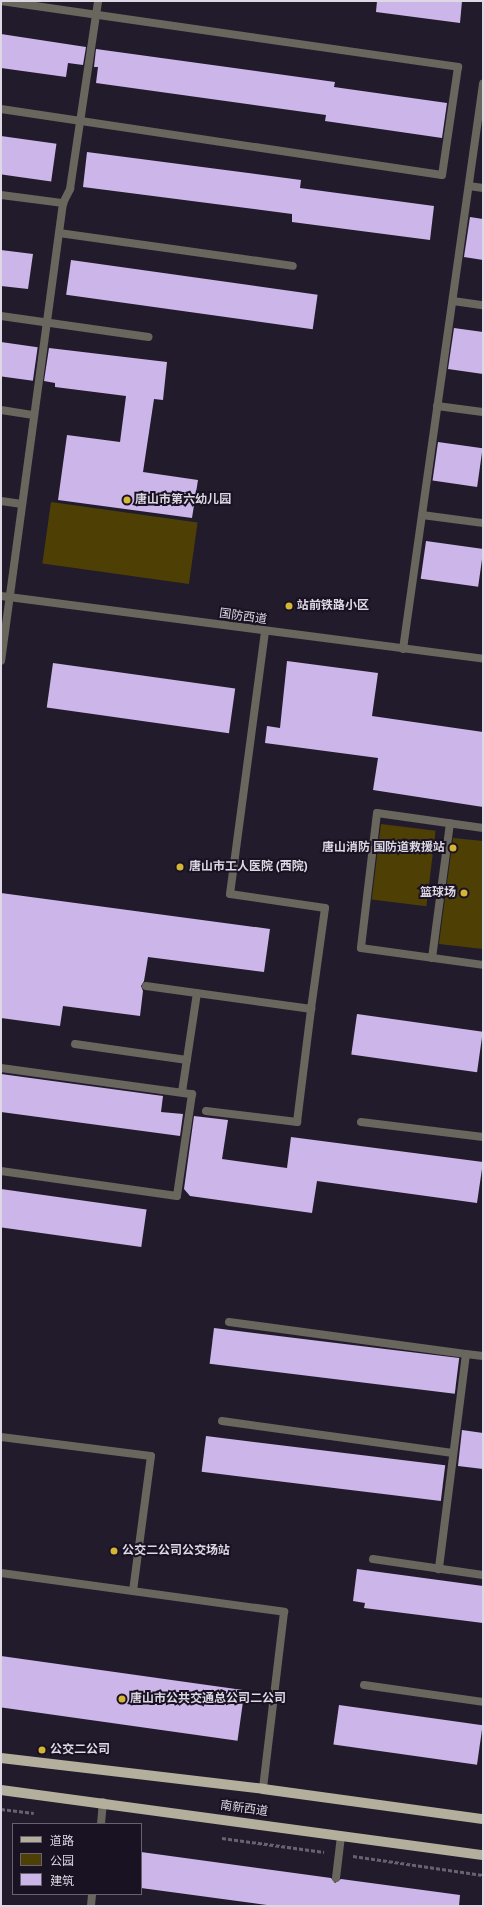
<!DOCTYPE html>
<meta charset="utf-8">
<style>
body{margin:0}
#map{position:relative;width:484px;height:1907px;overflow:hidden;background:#221b2c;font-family:"Varela Round","Noto Sans SC",sans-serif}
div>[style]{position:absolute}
.green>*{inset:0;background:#4e4005;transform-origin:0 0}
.building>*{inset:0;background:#cbb5e9;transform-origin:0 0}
.path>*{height:2.5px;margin-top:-1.25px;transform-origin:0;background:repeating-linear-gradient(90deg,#676170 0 4px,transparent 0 6px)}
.service>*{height:8px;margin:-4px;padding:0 4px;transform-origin:4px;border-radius:4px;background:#69665d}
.minor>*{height:8px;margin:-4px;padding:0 4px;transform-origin:4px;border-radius:4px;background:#69665d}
.tertiary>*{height:8px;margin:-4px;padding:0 4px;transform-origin:4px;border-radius:4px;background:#69665d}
.primary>*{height:10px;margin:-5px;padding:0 5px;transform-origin:5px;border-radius:5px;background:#b4af9c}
.dots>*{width:11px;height:11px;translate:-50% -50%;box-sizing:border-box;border:2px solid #191222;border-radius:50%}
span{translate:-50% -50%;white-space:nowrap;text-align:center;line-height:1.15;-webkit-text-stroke:4px #191222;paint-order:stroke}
.poi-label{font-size:12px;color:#ddd8e4;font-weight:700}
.left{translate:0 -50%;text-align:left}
.right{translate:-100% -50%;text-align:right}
.street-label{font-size:12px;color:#ddd8e4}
.frame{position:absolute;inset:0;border:2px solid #ddd8e4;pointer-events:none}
.legend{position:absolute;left:12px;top:1823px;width:130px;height:72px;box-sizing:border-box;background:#191222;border:1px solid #676170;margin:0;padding:5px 7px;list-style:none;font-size:12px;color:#ddd8e4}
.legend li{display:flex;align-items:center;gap:8px;height:20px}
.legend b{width:20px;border:1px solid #676170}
</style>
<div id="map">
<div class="green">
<i style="left:51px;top:502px;width:148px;height:62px;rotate:8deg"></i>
<i style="left:381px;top:824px;width:55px;height:76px;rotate:7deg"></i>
<i style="clip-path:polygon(453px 838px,483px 841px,483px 949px,439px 944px)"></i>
</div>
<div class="building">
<i style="clip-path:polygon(377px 1px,462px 1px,460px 23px,376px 12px)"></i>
<i style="clip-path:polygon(1px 34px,86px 47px,83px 65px,68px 63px,66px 77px,1px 68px)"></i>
<i style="clip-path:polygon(96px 49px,335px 82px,334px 87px,447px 103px,442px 138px,325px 121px,326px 115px,96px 83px,98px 67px,94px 67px)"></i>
<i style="left:1px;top:136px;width:56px;height:38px;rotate:8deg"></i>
<i style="clip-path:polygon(87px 152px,301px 180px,300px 188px,434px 206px,430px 240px,292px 222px,292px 214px,83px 187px)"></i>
<i style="clip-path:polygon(470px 217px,483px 219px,483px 260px,464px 257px)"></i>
<i style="clip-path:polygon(1px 250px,33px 254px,28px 289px,1px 286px)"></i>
<i style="left:71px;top:260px;width:249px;height:35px;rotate:8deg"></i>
<i style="clip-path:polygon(454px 328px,483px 332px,483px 374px,448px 369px)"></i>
<i style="left:1px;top:342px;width:37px;height:34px;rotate:8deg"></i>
<i style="clip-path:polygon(49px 348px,167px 362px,163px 400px,154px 399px,143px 472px,198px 480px,192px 518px,58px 500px,67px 435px,120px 442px,126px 396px,55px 387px,55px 383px,44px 381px)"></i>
<i style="left:438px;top:442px;width:45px;height:39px;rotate:8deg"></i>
<i style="left:426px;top:541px;width:58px;height:38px;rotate:8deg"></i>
<i style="clip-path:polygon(287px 661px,378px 673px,372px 716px,483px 732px,483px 807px,373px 790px,378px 758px,265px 743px,267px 726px,280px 728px)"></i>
<i style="left:53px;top:663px;width:184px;height:45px;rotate:8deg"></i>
<i style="clip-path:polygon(1px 893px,270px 929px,264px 972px,148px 957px,144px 981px,141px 986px,143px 991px,140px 1016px,63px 1006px,60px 1026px,1px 1018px)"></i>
<i style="left:357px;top:1014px;width:127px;height:41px;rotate:8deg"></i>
<i style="clip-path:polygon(1px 1074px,163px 1096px,161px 1112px,183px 1114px,180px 1136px,1px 1112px)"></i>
<i style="clip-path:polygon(194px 1116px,228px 1120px,222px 1159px,287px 1168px,291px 1137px,483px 1162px,477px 1203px,317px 1181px,312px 1213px,190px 1196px,184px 1189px)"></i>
<i style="left:1px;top:1189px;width:147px;height:38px;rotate:8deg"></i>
<i style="left:214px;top:1328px;width:247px;height:36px;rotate:7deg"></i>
<i style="clip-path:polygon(462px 1430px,483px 1433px,483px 1469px,458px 1466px)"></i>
<i style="left:206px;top:1436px;width:241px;height:36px;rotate:7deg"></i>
<i style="clip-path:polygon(357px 1569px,483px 1586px,483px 1623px,364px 1608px,365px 1603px,353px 1601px)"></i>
<i style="left:1px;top:1656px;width:246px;height:51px;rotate:8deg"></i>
<i style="left:339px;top:1705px;width:145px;height:40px;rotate:8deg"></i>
<i style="clip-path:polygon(141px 1852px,331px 1878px,335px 1883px,341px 1879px,460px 1895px,459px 1906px,274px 1906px,141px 1888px)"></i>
</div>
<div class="path">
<i style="left:1px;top:1809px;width:33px;rotate:7deg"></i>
<i style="left:222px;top:1838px;width:103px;rotate:7.8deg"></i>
<i style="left:353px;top:1856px;width:131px;rotate:8.3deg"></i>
</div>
<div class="service">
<i style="left:1px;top:1px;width:462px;rotate:8.2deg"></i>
<i style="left:458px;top:67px;width:109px;rotate:98.4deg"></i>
<i style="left:442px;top:175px;width:446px;rotate:-171.5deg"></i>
<i style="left:469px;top:186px;width:14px;rotate:8deg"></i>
<i style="left:59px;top:233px;width:236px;rotate:8deg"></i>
<i style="left:453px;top:301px;width:30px;rotate:8deg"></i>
<i style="left:1px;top:316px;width:149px;rotate:8.1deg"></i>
<i style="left:437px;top:406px;width:46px;rotate:7.4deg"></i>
<i style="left:1px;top:410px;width:33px;rotate:9deg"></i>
<i style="left:1px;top:501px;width:21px;rotate:8deg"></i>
<i style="left:422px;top:515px;width:62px;rotate:7.5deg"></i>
<i style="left:403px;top:649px;width:571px;rotate:-81.94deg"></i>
<i style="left:483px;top:828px;width:107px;rotate:-171.9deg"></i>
<i style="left:377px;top:813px;width:136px;rotate:96.8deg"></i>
<i style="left:361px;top:948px;width:123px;rotate:7.9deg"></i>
<i style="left:432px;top:958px;width:136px;rotate:-82.4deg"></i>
<i style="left:146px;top:986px;width:167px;rotate:7.9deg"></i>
<i style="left:311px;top:1009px;width:102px;rotate:-82.1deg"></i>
<i style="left:325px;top:908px;width:96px;rotate:-171.6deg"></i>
<i style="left:230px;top:894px;width:264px;rotate:-82.4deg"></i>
<i style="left:75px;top:1044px;width:113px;rotate:8.1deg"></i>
<i style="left:182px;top:1092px;width:100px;rotate:-81.4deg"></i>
<i style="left:206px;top:1111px;width:92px;rotate:6.9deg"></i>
<i style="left:297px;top:1122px;width:114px;rotate:-82.9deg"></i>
<i style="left:1px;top:1437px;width:151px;rotate:7.2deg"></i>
<i style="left:151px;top:1456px;width:136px;rotate:97.6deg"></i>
<i style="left:1px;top:1573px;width:286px;rotate:7.8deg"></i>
<i style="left:284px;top:1612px;width:178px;rotate:96.8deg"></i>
<i style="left:336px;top:1878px;width:42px;rotate:-83.2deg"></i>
</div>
<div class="minor">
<i style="left:1px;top:195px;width:63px;rotate:7.4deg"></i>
<i style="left:63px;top:203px;width:462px;rotate:97.7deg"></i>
<i style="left:63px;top:203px;width:16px;rotate:-63deg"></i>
<i style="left:70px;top:189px;width:190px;rotate:-81.5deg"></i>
<i style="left:1px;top:1068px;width:193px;rotate:7.8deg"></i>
<i style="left:192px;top:1094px;width:103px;rotate:98.4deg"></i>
<i style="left:177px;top:1196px;width:178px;rotate:-171.9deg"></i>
<i style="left:361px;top:1122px;width:123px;rotate:7deg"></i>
<i style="left:229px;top:1322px;width:239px;rotate:7.7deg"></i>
<i style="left:466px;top:1354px;width:217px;rotate:97.2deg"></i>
<i style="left:466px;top:1354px;width:17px;rotate:7deg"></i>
<i style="left:222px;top:1421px;width:233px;rotate:7.9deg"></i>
<i style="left:373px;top:1559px;width:111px;rotate:8.3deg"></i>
<i style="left:364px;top:1685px;width:120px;rotate:8.1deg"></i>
</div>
<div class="tertiary">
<i style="left:1px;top:596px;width:486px;rotate:7.4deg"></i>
<i style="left:101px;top:1824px;width:22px;rotate:-85deg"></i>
<i style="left:91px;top:1906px;width:12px;rotate:-85deg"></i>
</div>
<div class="primary">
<i style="left:1px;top:1758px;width:264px;rotate:6.7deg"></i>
<i style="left:263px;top:1789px;width:222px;rotate:7.8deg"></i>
<i style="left:1px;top:1790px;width:486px;rotate:7.7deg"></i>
</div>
<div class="dots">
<i style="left:127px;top:500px;background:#d5b534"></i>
<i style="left:289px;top:606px;background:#d5b534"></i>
<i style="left:453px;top:848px;background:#d5b534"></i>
<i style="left:180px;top:867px;background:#d5b534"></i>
<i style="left:464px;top:893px;background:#d5b534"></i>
<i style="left:114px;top:1551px;background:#d5b534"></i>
<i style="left:122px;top:1699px;background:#d5b534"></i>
<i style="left:42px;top:1750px;background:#d5b534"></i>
</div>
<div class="poi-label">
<span class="left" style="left:135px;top:500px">唐山市第六幼儿园</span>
<span class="left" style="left:297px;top:606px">站前铁路小区</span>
<span class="right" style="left:445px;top:848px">唐山消防 国防道救援站</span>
<span class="left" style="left:189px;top:867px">唐山市工人医院 (西院)</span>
<span class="right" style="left:456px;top:893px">篮球场</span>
<span class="left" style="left:122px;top:1551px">公交二公司公交场站</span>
<span class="left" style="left:130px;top:1699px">唐山市公共交通总公司二公司</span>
<span class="left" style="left:50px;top:1750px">公交二公司</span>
</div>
<div class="street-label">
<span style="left:243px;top:617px;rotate:8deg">国防西道</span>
<span style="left:244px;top:1809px;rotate:8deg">南新西道</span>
</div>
<div class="frame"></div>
<ul class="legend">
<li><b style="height:5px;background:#b4af9c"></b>道路</li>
<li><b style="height:11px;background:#4e4005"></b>公园</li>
<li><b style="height:11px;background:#cbb5e9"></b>建筑</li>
</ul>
</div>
